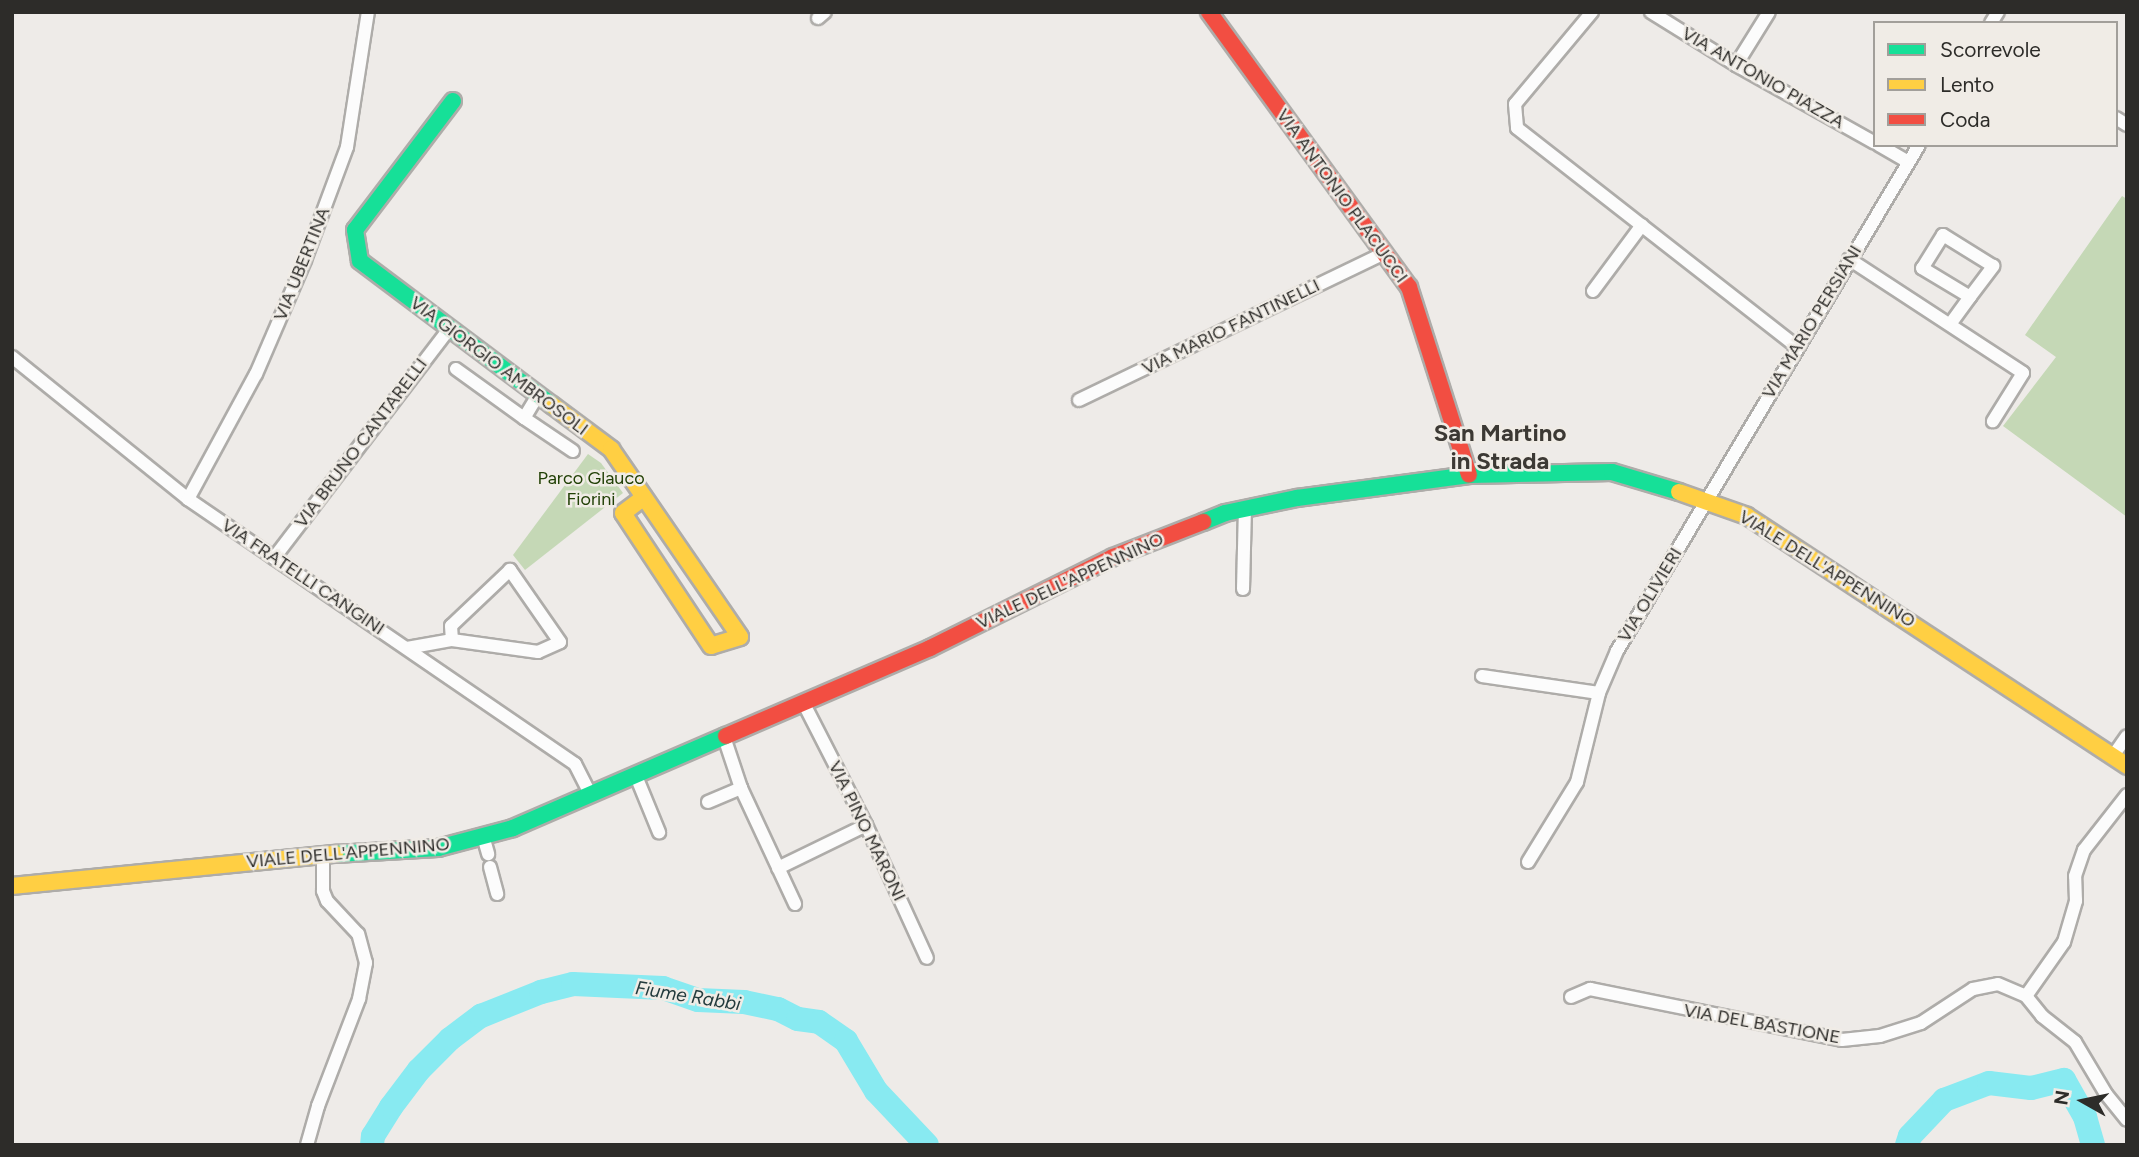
<!DOCTYPE html>
<style>
body{margin:0}
#map{position:relative;width:2139px;height:1157px;overflow:hidden;background:#eeebe8;font-family:Figtree,sans-serif}
div>[style]{position:absolute}
.green>*{inset:0;background:#c5d8b6}
.river>*{height:24px;margin:-12px;padding:0 12px;transform-origin:12px;border-radius:12px;background:#88eaf1}
.roads{filter:drop-shadow(2px 0 #aeaca9) drop-shadow(-2px 0 #aeaca9) drop-shadow(0 2px #aeaca9) drop-shadow(0 -2px #aeaca9)}
.street>*{height:12px;margin:-6px;padding:0 6px;transform-origin:6px;border-radius:6px;background:#fcfcfc}
.fast>*{height:16px;margin:-8px;padding:0 8px;transform-origin:8px;border-radius:8px;background:#16e098}
.slow>*{height:16px;margin:-8px;padding:0 8px;transform-origin:8px;border-radius:8px;background:#ffcf43}
.jam>*{height:16px;margin:-8px;padding:0 8px;transform-origin:8px;border-radius:8px;background:#f24e42}
span{translate:-50% -50%;white-space:nowrap;text-align:center;line-height:1.15;-webkit-text-stroke:5px #f0ece6;paint-order:stroke}
.street-label{font-size:18px;color:#2d2c29}
.park-label{font-size:18px;color:#214006}
.water-label{font-size:19px;color:#233b3d;font-style:italic}
.district-label{font-size:24px;color:#3c3934;font-weight:700}
.frame{position:absolute;inset:0;border:14px solid #2d2c29;pointer-events:none}
.legend{position:absolute;left:1873px;top:21px;width:245px;height:126px;box-sizing:border-box;background:#f0ece6;border:2px solid #a29f9a;margin:0;padding:9px 12px;list-style:none;font-size:21px;color:#2d2c29}
.legend li{display:flex;align-items:center;gap:14px;height:35px}
.legend b{width:35px;border:2px solid #a29f9a}
.north{position:absolute;left:2048px;top:1066px;width:70px;height:70px;-webkit-text-stroke:5px #f0ece6;paint-order:stroke;rotate:279deg;font-size:19px;font-weight:700;line-height:28px;text-align:center;color:#2d2c29}
.north::after{content:'';display:block;margin:auto;width:24px;height:32px;background:#2d2c29;clip-path:polygon(50% 0,100% 100%,50% 72%,0 100%)}
</style>
<div id="map">
<div class="green">
<i style="clip-path:polygon(2122px 196px,2127px 199px,2127px 517px,2003px 426px,2056px 357px,2025px 335px)"></i>
<i style="clip-path:polygon(588px 454px,601px 463px,623px 493px,525px 570px,513px 555px)"></i>
</div>
<div class="river">
<i style="left:372px;top:1145px;width:9px;rotate:-84deg"></i>
<i style="left:373px;top:1136px;width:34px;rotate:-58deg"></i>
<i style="left:391px;top:1107px;width:46px;rotate:-52.9deg"></i>
<i style="left:419px;top:1070px;width:44px;rotate:-45deg"></i>
<i style="left:450px;top:1039px;width:39px;rotate:-37deg"></i>
<i style="left:481px;top:1016px;width:65px;rotate:-21.8deg"></i>
<i style="left:541px;top:992px;width:33px;rotate:-14deg"></i>
<i style="left:573px;top:984px;width:90px;rotate:2.5deg"></i>
<i style="left:663px;top:988px;width:37px;rotate:19deg"></i>
<i style="left:698px;top:1000px;width:46px;rotate:2.5deg"></i>
<i style="left:744px;top:1002px;width:35px;rotate:12deg"></i>
<i style="left:778px;top:1009px;width:22px;rotate:27deg"></i>
<i style="left:798px;top:1019px;width:21px;rotate:8deg"></i>
<i style="left:819px;top:1022px;width:33px;rotate:35deg"></i>
<i style="left:846px;top:1041px;width:58px;rotate:59deg"></i>
<i style="left:876px;top:1091px;width:74px;rotate:46.6deg"></i>
<i style="left:1907px;top:1145px;width:9px;rotate:-72deg"></i>
<i style="left:1910px;top:1136px;width:50px;rotate:-46.6deg"></i>
<i style="left:1944px;top:1100px;width:48px;rotate:-20.7deg"></i>
<i style="left:1989px;top:1083px;width:42px;rotate:6.8deg"></i>
<i style="left:2031px;top:1088px;width:34px;rotate:-14deg"></i>
<i style="left:2064px;top:1080px;width:43px;rotate:60.4deg"></i>
<i style="left:2085px;top:1117px;width:29px;rotate:74deg"></i>
</div>
<div class="roads">
<div class="street">
<i style="left:1592px;top:12px;width:120px;rotate:129.9deg"></i>
<i style="left:1515px;top:104px;width:24px;rotate:85deg"></i>
<i style="left:1517px;top:128px;width:354px;rotate:38deg"></i>
<i style="left:1651px;top:12px;width:100px;rotate:31.9deg"></i>
<i style="left:1736px;top:65px;width:159px;rotate:29.3deg"></i>
<i style="left:818px;top:18px;width:9px;rotate:-41deg"></i>
<i style="left:1991px;top:23px;width:13px;rotate:-58deg"></i>
<i style="left:1736px;top:65px;width:62px;rotate:-58.1deg"></i>
<i style="left:2116px;top:118px;width:13px;rotate:32deg"></i>
<i style="left:1879px;top:145px;width:34px;rotate:30deg"></i>
<i style="left:1849px;top:259px;width:208px;rotate:33.2deg"></i>
<i style="left:2023px;top:373px;width:57px;rotate:122deg"></i>
<i style="left:1593px;top:291px;width:82px;rotate:-53.4deg"></i>
<i style="left:1951px;top:323px;width:32px;rotate:-54deg"></i>
<i style="left:1970px;top:297px;width:39px;rotate:-53deg"></i>
<i style="left:1993px;top:266px;width:59px;rotate:-148.2deg"></i>
<i style="left:1943px;top:235px;width:39px;rotate:122deg"></i>
<i style="left:1922px;top:268px;width:56px;rotate:31.1deg"></i>
<i style="left:12px;top:357px;width:226px;rotate:38.9deg"></i>
<i style="left:188px;top:499px;width:469px;rotate:34.4deg"></i>
<i style="left:575px;top:764px;width:35px;rotate:63deg"></i>
<i style="left:456px;top:369px;width:84px;rotate:35.8deg"></i>
<i style="left:538px;top:395px;width:27px;rotate:121deg"></i>
<i style="left:524px;top:418px;width:59px;rotate:34deg"></i>
<i style="left:1079px;top:400px;width:337px;rotate:-25.7deg"></i>
<i style="left:188px;top:499px;width:142px;rotate:-61.5deg"></i>
<i style="left:256px;top:374px;width:124px;rotate:-66.7deg"></i>
<i style="left:305px;top:260px;width:121px;rotate:-69.6deg"></i>
<i style="left:347px;top:147px;width:137px;rotate:-81.2deg"></i>
<i style="left:274px;top:558px;width:288px;rotate:-52.6deg"></i>
<i style="left:1243px;top:589px;width:80px;rotate:-88.6deg"></i>
<i style="left:407px;top:648px;width:46px;rotate:-10.1deg"></i>
<i style="left:452px;top:640px;width:87px;rotate:7.9deg"></i>
<i style="left:538px;top:652px;width:24px;rotate:-24deg"></i>
<i style="left:560px;top:642px;width:88px;rotate:-124.8deg"></i>
<i style="left:510px;top:570px;width:81px;rotate:136.5deg"></i>
<i style="left:451px;top:626px;width:14px;rotate:86deg"></i>
<i style="left:1482px;top:676px;width:118px;rotate:8.3deg"></i>
<i style="left:1599px;top:693px;width:46px;rotate:-66.8deg"></i>
<i style="left:1617px;top:651px;width:589px;rotate:-59.17deg"></i>
<i style="left:804px;top:704px;width:136px;rotate:62.9deg"></i>
<i style="left:866px;top:825px;width:146px;rotate:65.4deg"></i>
<i style="left:724px;top:737px;width:54px;rotate:71.6deg"></i>
<i style="left:741px;top:788px;width:128px;rotate:65deg"></i>
<i style="left:2113px;top:756px;width:24px;rotate:-55deg"></i>
<i style="left:636px;top:776px;width:61px;rotate:67.7deg"></i>
<i style="left:708px;top:802px;width:36px;rotate:-23deg"></i>
<i style="left:483px;top:836px;width:19px;rotate:74deg"></i>
<i style="left:1528px;top:862px;width:94px;rotate:-58.5deg"></i>
<i style="left:1577px;top:782px;width:92px;rotate:-76.1deg"></i>
<i style="left:490px;top:867px;width:28px;rotate:75deg"></i>
<i style="left:778px;top:868px;width:98px;rotate:-26deg"></i>
<i style="left:2026px;top:996px;width:26px;rotate:51deg"></i>
<i style="left:2042px;top:1016px;width:42px;rotate:38.2deg"></i>
<i style="left:2075px;top:1042px;width:61px;rotate:59.2deg"></i>
<i style="left:2106px;top:1094px;width:33px;rotate:51deg"></i>
<i style="left:1571px;top:997px;width:21px;rotate:-23deg"></i>
<i style="left:1590px;top:989px;width:257px;rotate:11.4deg"></i>
<i style="left:1842px;top:1040px;width:38px;rotate:-6deg"></i>
<i style="left:1880px;top:1036px;width:43px;rotate:-17.6deg"></i>
<i style="left:1921px;top:1023px;width:62px;rotate:-33.2deg"></i>
<i style="left:1973px;top:989px;width:25px;rotate:-11deg"></i>
<i style="left:1998px;top:984px;width:30px;rotate:23deg"></i>
<i style="left:2026px;top:996px;width:66px;rotate:-54.9deg"></i>
<i style="left:2064px;top:942px;width:43px;rotate:-73.7deg"></i>
<i style="left:2076px;top:901px;width:25px;rotate:-92deg"></i>
<i style="left:2075px;top:876px;width:28px;rotate:-71deg"></i>
<i style="left:2084px;top:850px;width:70px;rotate:-52deg"></i>
<i style="left:307px;top:1145px;width:41px;rotate:-74.2deg"></i>
<i style="left:318px;top:1106px;width:115px;rotate:-69deg"></i>
<i style="left:359px;top:999px;width:37px;rotate:-79deg"></i>
<i style="left:366px;top:963px;width:30px;rotate:-105deg"></i>
<i style="left:358px;top:934px;width:45px;rotate:-133.2deg"></i>
<i style="left:327px;top:901px;width:11px;rotate:-112deg"></i>
<i style="left:323px;top:891px;width:36px;rotate:-90deg"></i>
</div>
<div class="fast">
<i style="left:453px;top:101px;width:162px;rotate:127.2deg"></i>
<i style="left:355px;top:230px;width:31px;rotate:81deg"></i>
<i style="left:360px;top:261px;width:240px;rotate:36.9deg"></i>
<i style="left:1203px;top:522px;width:24px;rotate:-22deg"></i>
<i style="left:1225px;top:513px;width:74px;rotate:-11.8deg"></i>
<i style="left:1297px;top:498px;width:174px;rotate:-7.6deg"></i>
<i style="left:1469px;top:475px;width:143px;rotate:-1.2deg"></i>
<i style="left:1612px;top:472px;width:70px;rotate:16.6deg"></i>
<i style="left:335px;top:854px;width:103px;rotate:-3.3deg"></i>
<i style="left:438px;top:848px;width:78px;rotate:-14.9deg"></i>
<i style="left:513px;top:828px;width:232px;rotate:-23.4deg"></i>
</div>
<div class="slow">
<i style="left:552px;top:405px;width:74px;rotate:36.7deg"></i>
<i style="left:611px;top:449px;width:228px;rotate:55.5deg"></i>
<i style="left:740px;top:637px;width:30px;rotate:163deg"></i>
<i style="left:711px;top:646px;width:159px;rotate:-123.5deg"></i>
<i style="left:623px;top:513px;width:26px;rotate:-37deg"></i>
<i style="left:1679px;top:492px;width:72px;rotate:19.4deg"></i>
<i style="left:1747px;top:516px;width:455px;rotate:33.3deg"></i>
<i style="left:12px;top:886px;width:325px;rotate:-5.7deg"></i>
</div>
<div class="jam">
<i style="left:1209px;top:12px;width:340px;rotate:54deg"></i>
<i style="left:1409px;top:287px;width:197px;rotate:72.3deg"></i>
<i style="left:726px;top:736px;width:222px;rotate:-23.3deg"></i>
<i style="left:930px;top:648px;width:204px;rotate:-26.4deg"></i>
<i style="left:1113px;top:557px;width:97px;rotate:-21.3deg"></i>
</div>
</div>
<div class="street-label">
<span style="left:1763px;top:78px;rotate:30deg">VIA ANTONIO PIAZZA</span>
<span style="left:1342px;top:196px;rotate:54deg">VIA ANTONIO PLACUCCI</span>
<span style="left:302px;top:264px;rotate:-68deg">VIA UBERTINA</span>
<span style="left:1812px;top:322px;rotate:-59deg">VIA MARIO PERSIANI</span>
<span style="left:1231px;top:327px;rotate:-26deg">VIA MARIO FANTINELLI</span>
<span style="left:499px;top:366px;rotate:37deg">VIA GIORGIO AMBROSOLI</span>
<span style="left:361px;top:443px;rotate:-53deg">VIA BRUNO CANTARELLI</span>
<span style="left:1827px;top:569px;rotate:32deg">VIALE DELL'APPENNINO</span>
<span style="left:303px;top:577px;rotate:34deg">VIA FRATELLI CANGINI</span>
<span style="left:1070px;top:581px;rotate:-25deg">VIALE DELL'APPENNINO</span>
<span style="left:1650px;top:595px;rotate:-59deg">VIA OLIVIERI</span>
<span style="left:867px;top:831px;rotate:64deg">VIA PINO MARONI</span>
<span style="left:348px;top:853px;rotate:-5deg">VIALE DELL'APPENNINO</span>
<span style="left:1762px;top:1024px;rotate:10deg">VIA DEL BASTIONE</span>
</div>
<div class="park-label">
<span style="left:591px;top:489px">Parco Glauco<br>Fiorini</span>
</div>
<div class="water-label">
<span style="left:688px;top:996px;rotate:9deg">Fiume Rabbi</span>
</div>
<div class="district-label">
<span style="left:1500px;top:447px">San Martino<br>in Strada</span>
</div>
<div class="frame"></div>
<ul class="legend">
<li><b style="height:9px;background:#16e098"></b>Scorrevole</li>
<li><b style="height:9px;background:#ffcf43"></b>Lento</li>
<li><b style="height:9px;background:#f24e42"></b>Coda</li>
</ul>
<div class="north">N</div>
</div>
